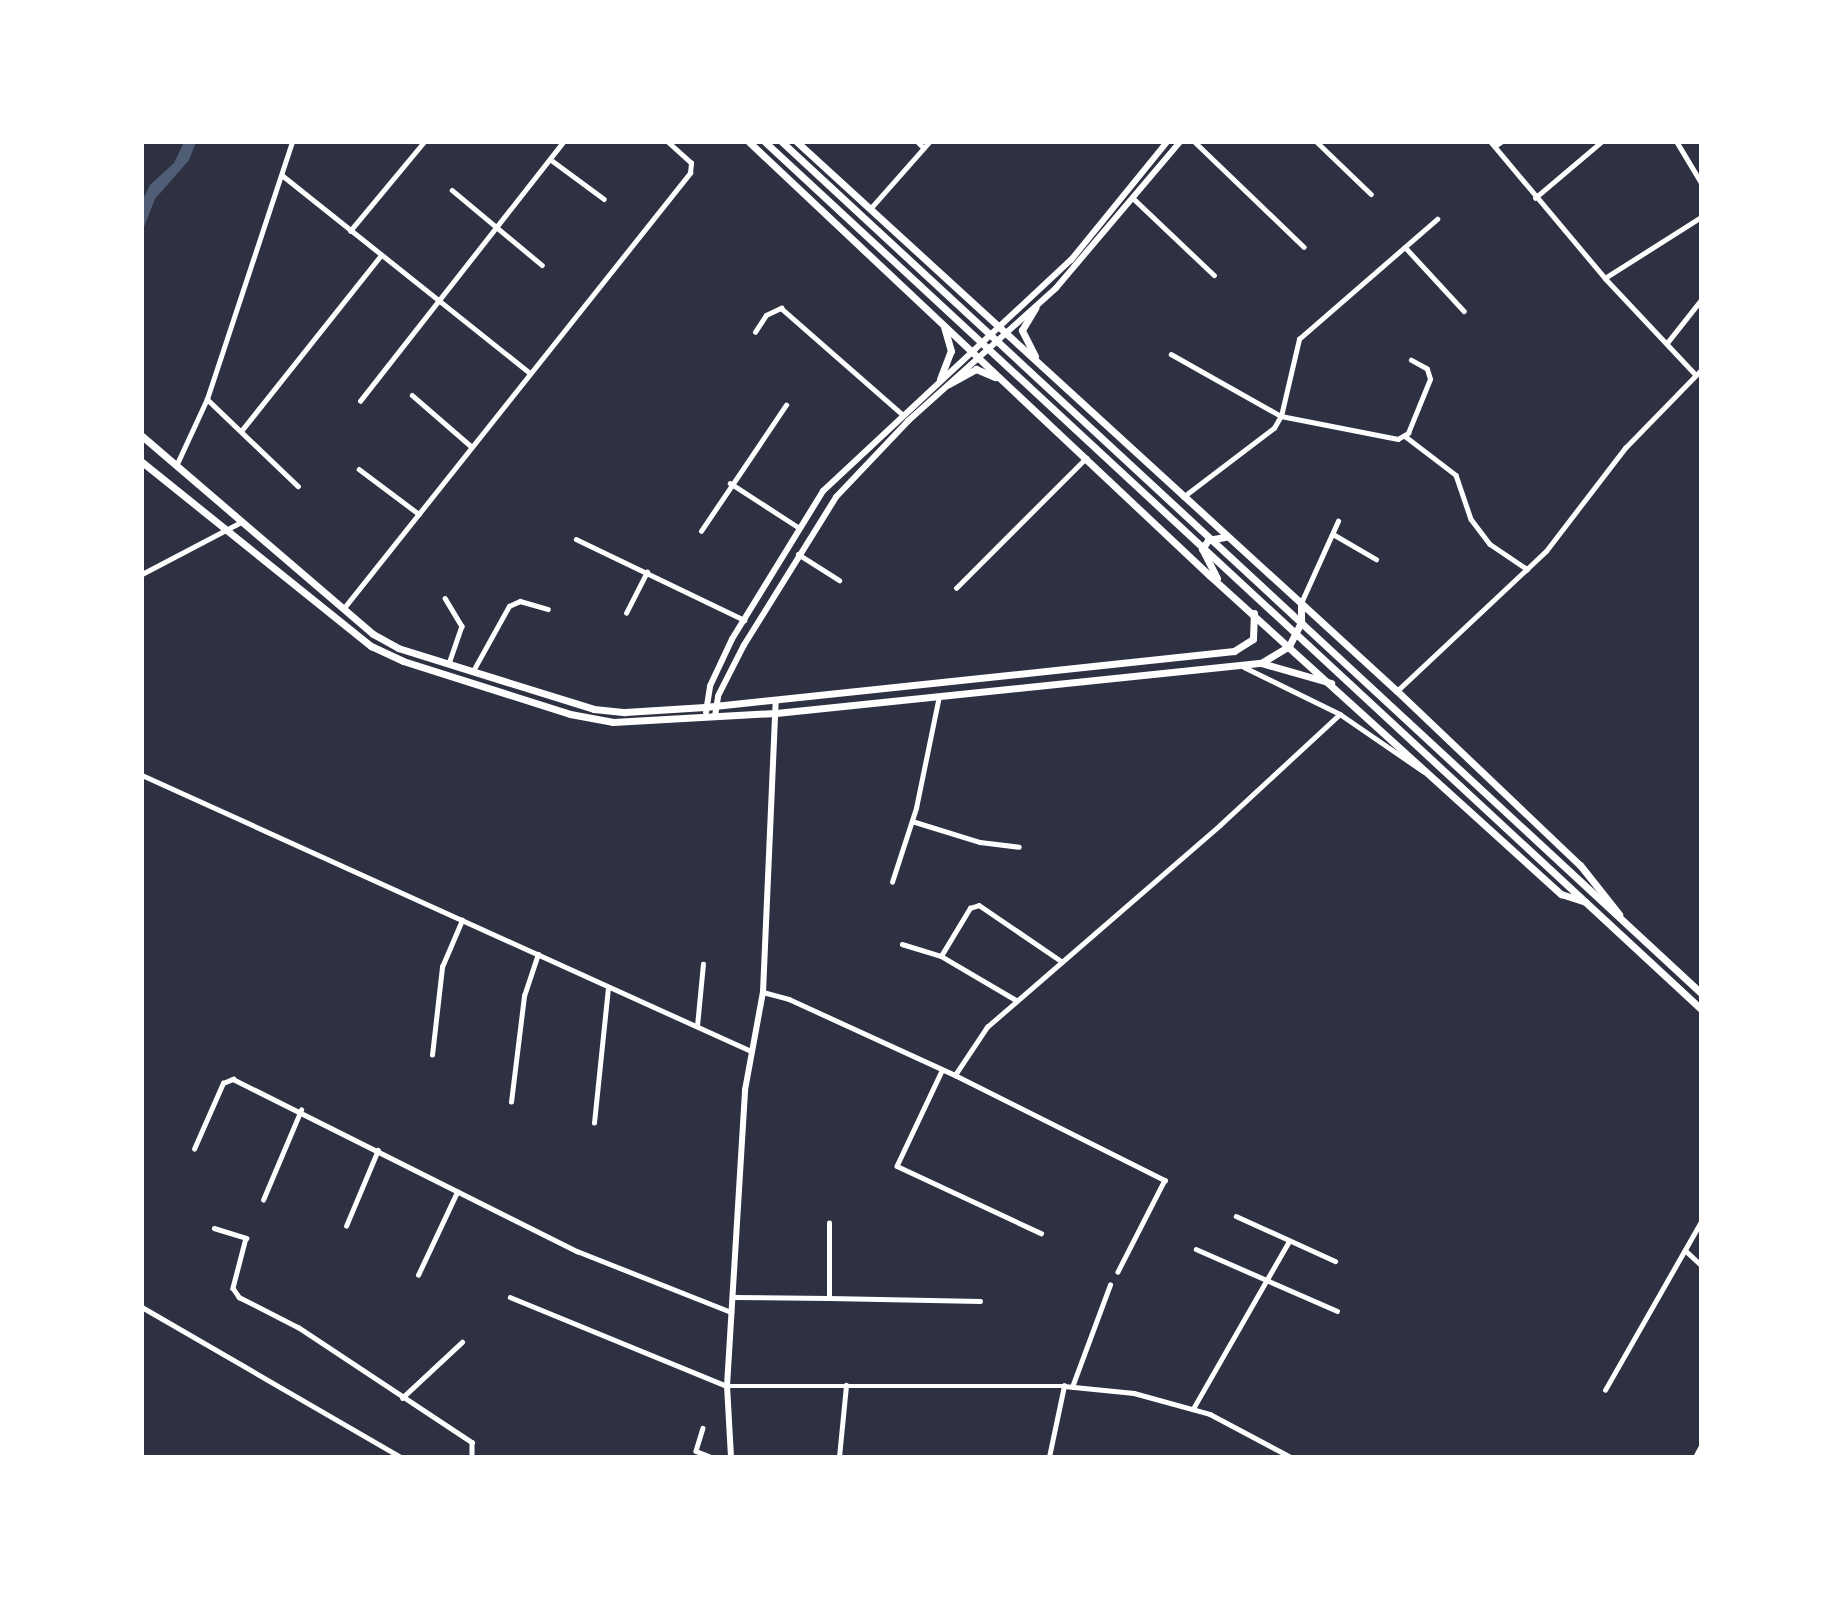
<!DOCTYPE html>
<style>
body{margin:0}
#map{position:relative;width:1843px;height:1599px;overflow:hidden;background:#2d3142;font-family:Ubuntu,sans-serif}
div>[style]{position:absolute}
.water>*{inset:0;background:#4f5d75}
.minor>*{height:4.5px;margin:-2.25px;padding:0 2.25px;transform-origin:2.25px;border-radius:2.25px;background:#fff}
.secondary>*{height:6px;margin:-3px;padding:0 3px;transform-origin:3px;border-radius:3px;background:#fff}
.primary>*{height:7px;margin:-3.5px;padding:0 3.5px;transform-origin:3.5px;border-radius:3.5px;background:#fff}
.trunk>*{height:7px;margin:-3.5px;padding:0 3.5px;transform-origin:3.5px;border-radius:3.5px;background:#fff}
span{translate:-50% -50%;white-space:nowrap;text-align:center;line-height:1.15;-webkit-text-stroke:5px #fff;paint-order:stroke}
.frame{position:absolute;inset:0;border:144px solid #fff;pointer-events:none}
</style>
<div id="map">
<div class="water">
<i style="clip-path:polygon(184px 142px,196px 142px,189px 160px,155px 199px,142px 232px,142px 201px,150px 185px,174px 163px)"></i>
</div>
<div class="minor">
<i style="left:918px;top:142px;width:8px;rotate:45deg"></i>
<i style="left:1195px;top:142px;width:151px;rotate:43.9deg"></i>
<i style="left:1317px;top:142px;width:75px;rotate:43.9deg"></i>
<i style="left:1491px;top:142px;width:177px;rotate:50deg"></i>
<i style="left:1605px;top:278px;width:133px;rotate:46.8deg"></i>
<i style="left:1677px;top:142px;width:47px;rotate:59deg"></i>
<i style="left:1495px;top:146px;width:7px;rotate:-34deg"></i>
<i style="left:550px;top:159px;width:67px;rotate:36.5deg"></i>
<i style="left:282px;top:175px;width:317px;rotate:38.6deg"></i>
<i style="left:452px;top:190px;width:117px;rotate:39.8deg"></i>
<i style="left:1535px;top:198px;width:87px;rotate:-40.3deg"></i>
<i style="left:1135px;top:200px;width:109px;rotate:43.5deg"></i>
<i style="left:870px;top:209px;width:89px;rotate:-48.6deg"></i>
<i style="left:350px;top:231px;width:116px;rotate:-50.3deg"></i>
<i style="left:1405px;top:247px;width:87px;rotate:47.3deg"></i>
<i style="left:1605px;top:278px;width:114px;rotate:-32.4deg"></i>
<i style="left:755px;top:332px;width:20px;rotate:-57deg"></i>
<i style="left:766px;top:315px;width:17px;rotate:-25deg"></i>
<i style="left:781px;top:308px;width:161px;rotate:41.2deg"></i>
<i style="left:1667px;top:343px;width:55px;rotate:-51.7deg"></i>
<i style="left:1171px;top:354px;width:126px;rotate:29.4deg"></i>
<i style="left:1281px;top:416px;width:119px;rotate:11.1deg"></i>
<i style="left:1398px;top:439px;width:12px;rotate:-31deg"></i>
<i style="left:1408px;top:433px;width:58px;rotate:-67.8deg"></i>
<i style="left:1430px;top:379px;width:10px;rotate:-107deg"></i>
<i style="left:1427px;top:369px;width:18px;rotate:-151deg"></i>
<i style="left:412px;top:395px;width:79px;rotate:40.9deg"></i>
<i style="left:207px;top:399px;width:126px;rotate:43.7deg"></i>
<i style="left:360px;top:401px;width:329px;rotate:-51.9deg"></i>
<i style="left:242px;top:430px;width:223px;rotate:-51.5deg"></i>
<i style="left:1405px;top:436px;width:64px;rotate:37.4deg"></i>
<i style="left:1456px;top:475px;width:46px;rotate:71.2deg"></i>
<i style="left:1471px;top:519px;width:31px;rotate:53deg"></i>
<i style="left:1490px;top:544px;width:45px;rotate:34deg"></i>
<i style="left:176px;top:466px;width:74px;rotate:-65.2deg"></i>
<i style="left:207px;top:399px;width:271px;rotate:-71.7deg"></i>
<i style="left:359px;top:469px;width:75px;rotate:36.9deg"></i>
<i style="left:730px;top:483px;width:81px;rotate:32.9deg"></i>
<i style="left:1183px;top:497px;width:114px;rotate:-37.2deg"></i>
<i style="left:1274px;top:428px;width:14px;rotate:-60deg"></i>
<i style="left:1281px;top:416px;width:79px;rotate:-76.8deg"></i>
<i style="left:1299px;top:339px;width:183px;rotate:-41deg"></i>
<i style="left:701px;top:531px;width:152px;rotate:-56deg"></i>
<i style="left:1333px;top:534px;width:50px;rotate:30.2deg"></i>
<i style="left:576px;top:539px;width:187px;rotate:25.7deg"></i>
<i style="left:798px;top:554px;width:49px;rotate:32.4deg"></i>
<i style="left:142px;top:574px;width:112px;rotate:-27.7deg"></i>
<i style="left:956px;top:588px;width:184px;rotate:-45deg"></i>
<i style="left:445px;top:598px;width:33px;rotate:59deg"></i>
<i style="left:462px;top:626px;width:39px;rotate:109deg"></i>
<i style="left:1301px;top:603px;width:90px;rotate:-65.7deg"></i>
<i style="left:344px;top:608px;width:556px;rotate:-51.5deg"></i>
<i style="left:690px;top:173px;width:10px;rotate:-84deg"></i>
<i style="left:691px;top:163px;width:31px;rotate:-138deg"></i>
<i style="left:626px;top:613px;width:46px;rotate:-62.9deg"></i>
<i style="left:1244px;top:667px;width:107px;rotate:26.1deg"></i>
<i style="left:1340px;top:714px;width:101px;rotate:34.5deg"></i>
<i style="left:473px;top:671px;width:74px;rotate:-61deg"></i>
<i style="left:509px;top:606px;width:12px;rotate:-24deg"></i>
<i style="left:520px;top:601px;width:29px;rotate:16deg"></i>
<i style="left:1397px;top:691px;width:204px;rotate:-43.2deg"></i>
<i style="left:1546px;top:551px;width:130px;rotate:-52.5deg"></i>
<i style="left:1625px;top:448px;width:109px;rotate:-45.7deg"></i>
<i style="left:142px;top:775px;width:669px;rotate:24.38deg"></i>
<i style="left:912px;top:821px;width:71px;rotate:17.2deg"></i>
<i style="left:980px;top:842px;width:39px;rotate:7deg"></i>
<i style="left:892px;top:882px;width:78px;rotate:-72deg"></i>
<i style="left:916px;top:808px;width:114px;rotate:-78.4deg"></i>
<i style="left:902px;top:944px;width:41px;rotate:17.1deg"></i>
<i style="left:941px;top:956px;width:87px;rotate:30.4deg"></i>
<i style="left:941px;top:956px;width:56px;rotate:-58.9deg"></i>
<i style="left:970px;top:908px;width:9px;rotate:-18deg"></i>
<i style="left:979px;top:905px;width:99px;rotate:34.3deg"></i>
<i style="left:763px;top:992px;width:27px;rotate:15deg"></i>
<i style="left:789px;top:999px;width:183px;rotate:24.6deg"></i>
<i style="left:955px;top:1075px;width:235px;rotate:26.6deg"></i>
<i style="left:1165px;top:1180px;width:103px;rotate:117.1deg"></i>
<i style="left:697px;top:1026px;width:62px;rotate:-84.5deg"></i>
<i style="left:432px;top:1055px;width:89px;rotate:-83.5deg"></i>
<i style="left:442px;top:967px;width:51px;rotate:-66.9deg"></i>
<i style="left:942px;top:1071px;width:105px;rotate:115.3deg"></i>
<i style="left:897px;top:1166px;width:159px;rotate:25deg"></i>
<i style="left:955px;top:1075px;width:58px;rotate:-56.3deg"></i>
<i style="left:987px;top:1027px;width:308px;rotate:-40.9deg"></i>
<i style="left:1220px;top:825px;width:163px;rotate:-42.8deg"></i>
<i style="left:511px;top:1102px;width:107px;rotate:-83deg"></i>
<i style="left:524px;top:996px;width:44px;rotate:-71.6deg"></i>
<i style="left:594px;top:1123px;width:136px;rotate:-84.1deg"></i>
<i style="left:194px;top:1149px;width:72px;rotate:-66.3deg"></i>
<i style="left:223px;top:1083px;width:11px;rotate:-22deg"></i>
<i style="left:233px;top:1079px;width:385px;rotate:26.6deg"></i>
<i style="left:577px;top:1251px;width:166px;rotate:21.6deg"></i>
<i style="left:263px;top:1200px;width:98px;rotate:-67.1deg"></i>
<i style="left:1236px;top:1216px;width:109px;rotate:24.4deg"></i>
<i style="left:346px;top:1226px;width:82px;rotate:-67.2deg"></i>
<i style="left:214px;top:1228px;width:34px;rotate:17deg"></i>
<i style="left:246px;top:1238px;width:52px;rotate:104.6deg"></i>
<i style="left:233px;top:1288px;width:11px;rotate:56deg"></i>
<i style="left:239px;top:1297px;width:66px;rotate:27deg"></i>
<i style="left:298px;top:1327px;width:209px;rotate:33.5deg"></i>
<i style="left:472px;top:1442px;width:15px;rotate:90deg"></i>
<i style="left:1196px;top:1249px;width:154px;rotate:23.7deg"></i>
<i style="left:1685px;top:1250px;width:22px;rotate:43deg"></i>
<i style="left:418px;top:1275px;width:92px;rotate:-64.8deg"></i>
<i style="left:510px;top:1297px;width:235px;rotate:22.3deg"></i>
<i style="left:727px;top:1386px;width:337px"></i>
<i style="left:1064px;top:1386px;width:70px;rotate:5.7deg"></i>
<i style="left:1134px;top:1393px;width:79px;rotate:15.4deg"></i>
<i style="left:1210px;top:1414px;width:92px;rotate:28deg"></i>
<i style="left:733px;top:1297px;width:96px;rotate:0.6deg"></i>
<i style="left:829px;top:1298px;width:75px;rotate:-90deg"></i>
<i style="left:829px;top:1298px;width:151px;rotate:1.1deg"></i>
<i style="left:142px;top:1307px;width:299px;rotate:30.1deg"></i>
<i style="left:1072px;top:1387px;width:109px;rotate:-69.6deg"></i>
<i style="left:1605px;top:1390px;width:193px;rotate:-60.3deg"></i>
<i style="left:402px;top:1398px;width:82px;rotate:-43deg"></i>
<i style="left:1194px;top:1407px;width:191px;rotate:-60.2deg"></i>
<i style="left:703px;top:1428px;width:24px;rotate:107deg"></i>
<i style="left:696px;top:1451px;width:16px;rotate:22deg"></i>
<i style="left:839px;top:1457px;width:72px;rotate:-84.4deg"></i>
<i style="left:1049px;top:1457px;width:73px;rotate:-78.1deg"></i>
<i style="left:1695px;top:1457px;width:13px;rotate:-61deg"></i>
</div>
<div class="secondary">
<i style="left:706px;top:712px;width:26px;rotate:-81deg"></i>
<i style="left:710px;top:686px;width:52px;rotate:-64.9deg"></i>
<i style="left:732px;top:639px;width:174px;rotate:-58.4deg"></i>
<i style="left:823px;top:491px;width:339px;rotate:-43deg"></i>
<i style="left:1071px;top:260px;width:152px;rotate:-50.9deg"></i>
<i style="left:715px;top:716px;width:20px;rotate:-81deg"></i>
<i style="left:718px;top:696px;width:57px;rotate:-63deg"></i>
<i style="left:744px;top:645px;width:174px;rotate:-58.1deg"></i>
<i style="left:836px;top:497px;width:105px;rotate:-46.5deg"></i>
<i style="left:908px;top:421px;width:199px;rotate:-41.9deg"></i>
<i style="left:1056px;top:288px;width:192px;rotate:-49.7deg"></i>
<i style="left:731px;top:1457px;width:71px;rotate:-93.2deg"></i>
<i style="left:727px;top:1386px;width:297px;rotate:-86.5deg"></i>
<i style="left:745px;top:1090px;width:100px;rotate:-79.6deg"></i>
<i style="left:763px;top:992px;width:292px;rotate:-87.5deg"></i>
</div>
<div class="primary">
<i style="left:749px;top:142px;width:633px;rotate:43.27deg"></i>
<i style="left:1210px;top:576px;width:474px;rotate:42.2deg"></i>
<i style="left:1561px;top:894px;width:26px;rotate:18deg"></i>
<i style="left:797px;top:142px;width:813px;rotate:42.46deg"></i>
<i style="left:1397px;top:691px;width:253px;rotate:43.6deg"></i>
<i style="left:1580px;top:865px;width:63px;rotate:51.5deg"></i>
<i style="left:1035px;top:356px;width:29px;rotate:-117deg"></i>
<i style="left:1022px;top:330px;width:26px;rotate:-59deg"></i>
<i style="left:940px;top:379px;width:30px;rotate:-69deg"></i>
<i style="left:951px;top:351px;width:25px;rotate:-106deg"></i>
<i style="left:949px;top:384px;width:31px;rotate:-29deg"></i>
<i style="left:976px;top:369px;width:21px;rotate:23deg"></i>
<i style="left:142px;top:436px;width:304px;rotate:40.6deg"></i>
<i style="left:373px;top:634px;width:29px;rotate:29deg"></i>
<i style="left:398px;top:648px;width:205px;rotate:17.3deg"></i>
<i style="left:594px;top:709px;width:31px;rotate:6deg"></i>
<i style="left:625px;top:712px;width:80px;rotate:-3.6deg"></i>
<i style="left:705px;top:707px;width:532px;rotate:-6.04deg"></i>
<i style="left:1234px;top:651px;width:22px;rotate:-32deg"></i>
<i style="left:1253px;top:639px;width:26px;rotate:-88deg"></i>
<i style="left:142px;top:462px;width:294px;rotate:38.8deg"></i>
<i style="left:371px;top:646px;width:35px;rotate:25deg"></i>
<i style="left:403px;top:661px;width:175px;rotate:17.6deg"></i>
<i style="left:570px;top:714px;width:44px;rotate:10.5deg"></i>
<i style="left:613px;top:722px;width:163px;rotate:-3.2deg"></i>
<i style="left:776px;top:713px;width:488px;rotate:-5.9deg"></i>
<i style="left:1261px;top:663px;width:33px;rotate:-31deg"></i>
<i style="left:1289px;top:646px;width:27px;rotate:-63deg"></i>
<i style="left:1301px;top:622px;width:18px;rotate:-90deg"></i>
<i style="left:1217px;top:578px;width:33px;rotate:-117deg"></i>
<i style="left:1202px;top:549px;width:11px;rotate:-56deg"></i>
<i style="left:1208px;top:540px;width:17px;rotate:-10deg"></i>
<i style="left:1261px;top:663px;width:73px;rotate:15.9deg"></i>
</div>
<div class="trunk">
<i style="left:765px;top:142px;width:1276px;rotate:42.81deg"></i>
<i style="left:782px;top:142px;width:1253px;rotate:42.8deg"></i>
</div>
<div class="frame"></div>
</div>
